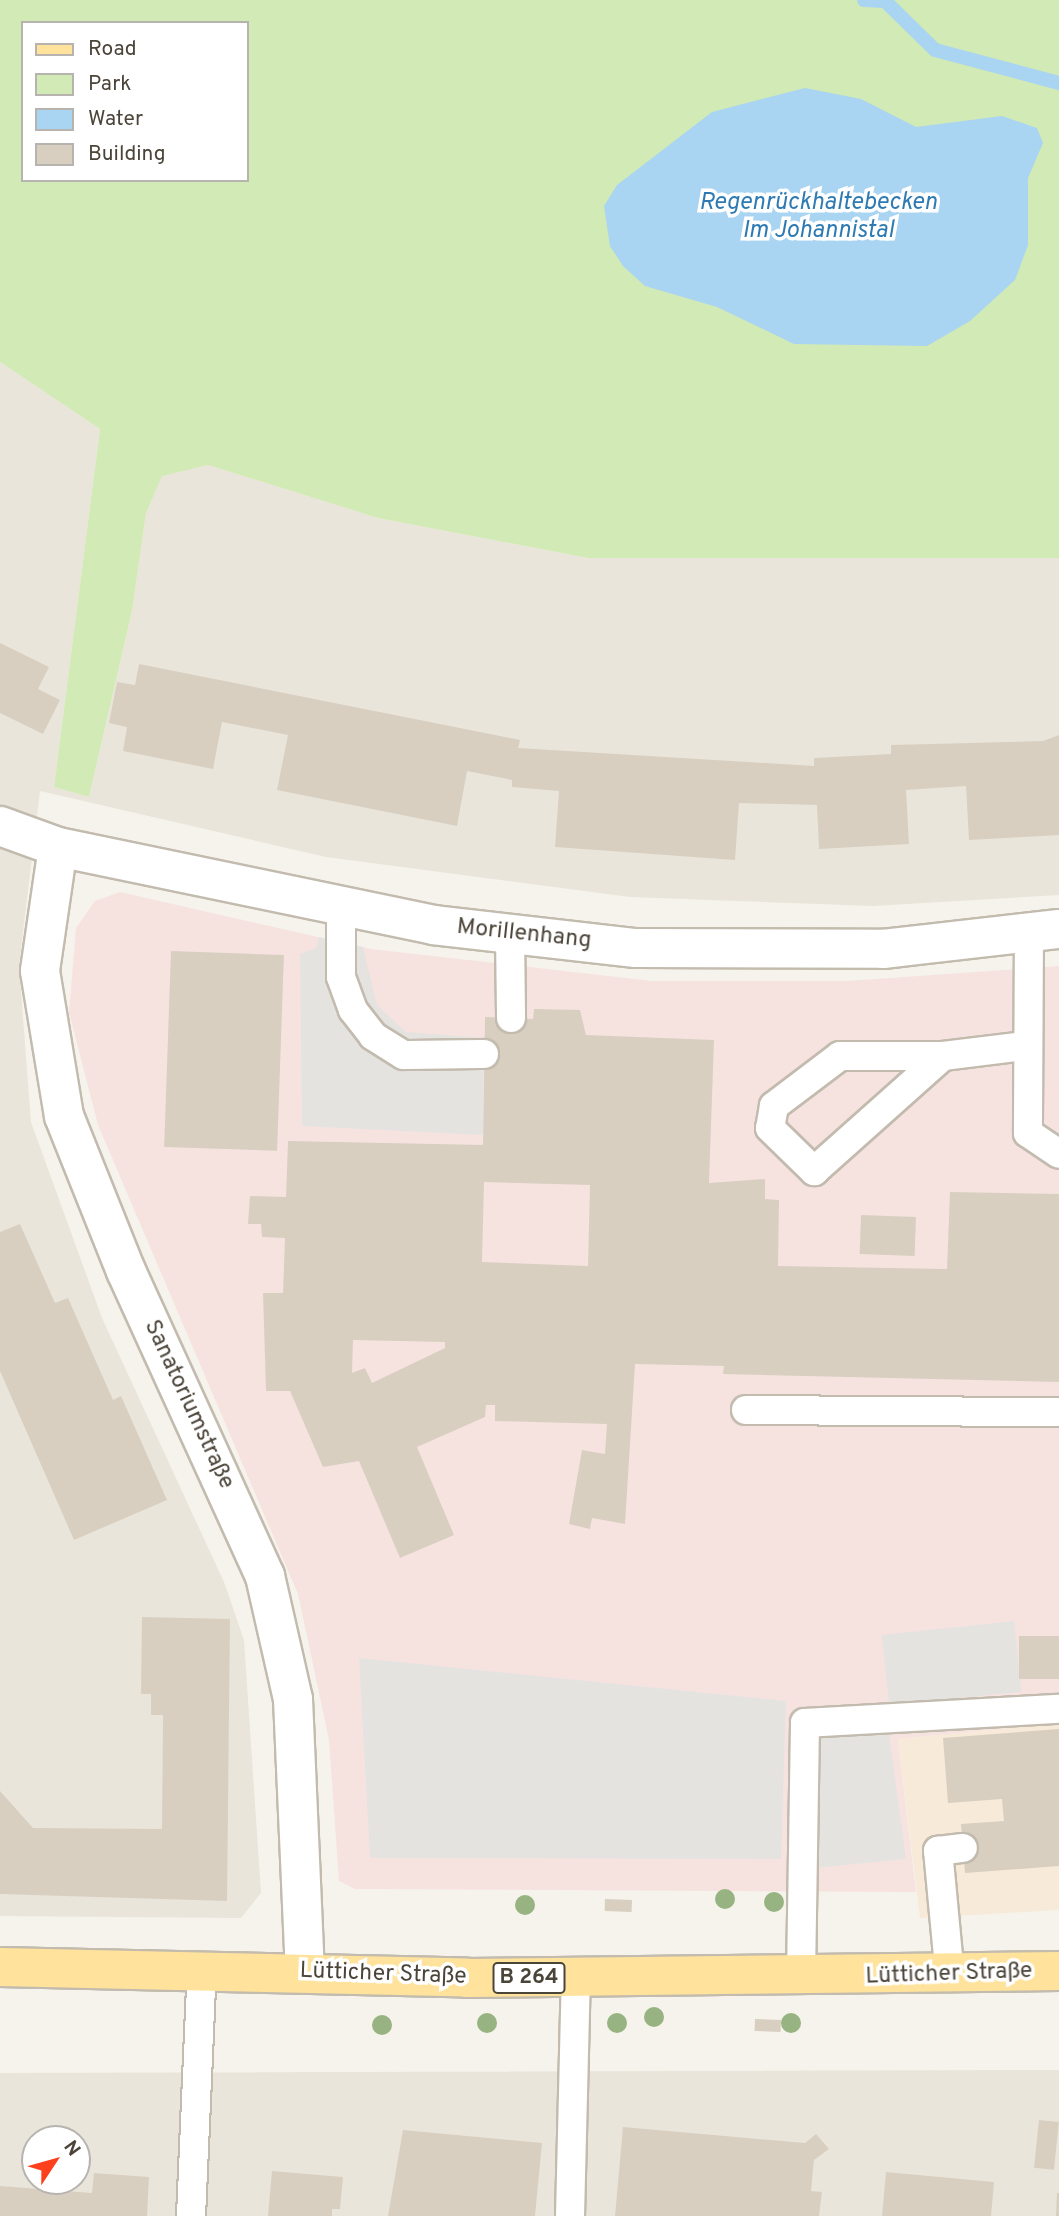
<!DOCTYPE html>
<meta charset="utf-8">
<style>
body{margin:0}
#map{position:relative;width:1059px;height:2216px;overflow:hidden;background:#f6f3ec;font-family:Overpass,sans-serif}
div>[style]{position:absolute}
.residential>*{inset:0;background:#eae5da}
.commercial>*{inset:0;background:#f7ead8}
.medical>*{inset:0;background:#f6e3e0}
.green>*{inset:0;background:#d2eab5}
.parking>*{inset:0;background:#e5e3e0;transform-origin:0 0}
.water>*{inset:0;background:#a9d4f2}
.stream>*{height:14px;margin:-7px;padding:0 7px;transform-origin:7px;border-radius:7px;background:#a9d4f2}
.building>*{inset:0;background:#d8cfc1;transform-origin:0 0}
.roads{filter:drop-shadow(2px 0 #c2bbae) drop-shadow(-2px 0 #c2bbae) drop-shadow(0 2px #c2bbae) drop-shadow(0 -2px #c2bbae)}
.service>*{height:28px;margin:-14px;padding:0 14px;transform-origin:14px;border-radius:14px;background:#fff}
.minor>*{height:38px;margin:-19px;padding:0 19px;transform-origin:19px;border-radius:19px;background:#fff}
.primary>*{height:38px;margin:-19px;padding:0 19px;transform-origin:19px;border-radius:19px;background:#ffe39c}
.trees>*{width:20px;height:20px;margin:-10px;border-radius:50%;background:#97b381}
span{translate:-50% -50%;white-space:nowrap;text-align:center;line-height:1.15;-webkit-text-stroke:7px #fff;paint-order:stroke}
.shield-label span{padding:2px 5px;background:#fff;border:2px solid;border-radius:5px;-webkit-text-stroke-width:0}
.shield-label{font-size:21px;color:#4b4439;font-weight:700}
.street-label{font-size:23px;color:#4b4439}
.water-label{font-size:24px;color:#2e7ab2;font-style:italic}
.legend{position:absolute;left:21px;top:21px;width:228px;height:161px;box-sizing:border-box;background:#fff;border:2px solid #b7b4b0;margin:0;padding:9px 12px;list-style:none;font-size:21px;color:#4b4439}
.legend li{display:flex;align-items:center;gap:14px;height:35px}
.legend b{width:35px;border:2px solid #b7b4b0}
.north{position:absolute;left:21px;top:2125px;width:70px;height:70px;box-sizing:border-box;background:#fff;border:2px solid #b7b4b0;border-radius:50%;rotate:54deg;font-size:19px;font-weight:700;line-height:28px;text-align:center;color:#4b4439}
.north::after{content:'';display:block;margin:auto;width:24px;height:32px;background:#fc3f1d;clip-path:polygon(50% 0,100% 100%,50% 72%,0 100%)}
</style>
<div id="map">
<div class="residential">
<i style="clip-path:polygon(0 362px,100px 429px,54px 787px,89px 797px,132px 611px,146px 513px,162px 475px,208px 465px,378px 518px,588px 558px,1059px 558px,1059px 895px,873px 906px,630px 897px,326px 857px,40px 791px,19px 965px,31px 1122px,102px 1318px,224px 1582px,244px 1640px,261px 1893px,241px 1918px,0 1916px)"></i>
<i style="clip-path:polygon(evenodd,1059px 2070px,1059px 2216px,0 2216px,0 2073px,1059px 2070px,35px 2139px,77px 2139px,77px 2181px,35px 2181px,35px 2139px)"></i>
</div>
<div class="commercial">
<i style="clip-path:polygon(1059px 1723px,1059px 1910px,920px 1918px,898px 1739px)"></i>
</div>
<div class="medical">
<i style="clip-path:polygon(120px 892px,371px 949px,652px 981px,847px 981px,1059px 966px,1059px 1723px,898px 1739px,916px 1892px,355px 1889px,339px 1881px,329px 1740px,298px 1594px,98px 1125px,69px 1012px,76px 928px,95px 901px)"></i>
</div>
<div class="green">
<i style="clip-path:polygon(evenodd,0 0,1059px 0,1059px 558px,588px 558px,378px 518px,208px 465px,162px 476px,146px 513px,132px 611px,89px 797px,54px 787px,100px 429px,0 362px,0 0,23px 23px,247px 23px,247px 180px,23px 180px,23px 23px)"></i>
</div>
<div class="parking">
<i style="clip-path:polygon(319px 937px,363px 947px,377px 1005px,406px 1032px,484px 1038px,483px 1135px,302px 1126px,300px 954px,316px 948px)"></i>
<i style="left:1014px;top:1621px;width:71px;height:133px;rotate:84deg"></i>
<i style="clip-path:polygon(359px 1658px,786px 1701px,781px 1859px,370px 1858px)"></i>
<i style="clip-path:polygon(889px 1734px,906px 1859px,815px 1868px,813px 1738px)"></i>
</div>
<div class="water">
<i style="clip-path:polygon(805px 88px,861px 99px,916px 127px,1002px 116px,1037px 128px,1043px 143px,1028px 178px,1028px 245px,1015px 280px,970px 321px,927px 346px,794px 344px,717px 307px,645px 286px,623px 266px,610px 246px,604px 206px,617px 185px,712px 112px)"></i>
</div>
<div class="stream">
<i style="left:864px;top:0;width:21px;rotate:3deg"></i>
<i style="left:885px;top:1px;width:70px;rotate:44.4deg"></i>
<i style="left:935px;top:50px;width:128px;rotate:14.9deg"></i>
</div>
<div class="building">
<i style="clip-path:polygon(0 643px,49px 667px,38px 689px,60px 700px,43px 734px,0 713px)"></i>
<i style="clip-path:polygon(139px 664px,520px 740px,518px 748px,814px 766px,814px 758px,891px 754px,891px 745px,1043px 741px,1059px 735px,1059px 835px,969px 840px,966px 786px,906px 790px,909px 844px,819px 849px,817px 805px,739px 803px,735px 860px,555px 847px,559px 791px,512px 787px,512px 780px,467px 771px,457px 826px,277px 790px,288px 735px,222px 722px,213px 769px,123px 751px,127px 727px,109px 723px,117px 682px,135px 685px)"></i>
<i style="left:171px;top:951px;width:113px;height:196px;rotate:2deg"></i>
<i style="clip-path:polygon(evenodd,534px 1009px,580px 1010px,586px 1035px,714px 1040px,709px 1183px,765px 1179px,765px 1199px,779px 1200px,778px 1266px,947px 1269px,950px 1192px,1059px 1194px,1059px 1382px,723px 1374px,724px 1366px,635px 1364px,625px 1524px,592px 1518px,590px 1529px,569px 1524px,582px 1450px,605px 1454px,607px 1424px,495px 1421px,495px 1405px,486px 1405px,485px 1417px,417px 1447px,454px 1535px,400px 1558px,359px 1461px,323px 1467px,290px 1391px,266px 1391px,263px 1293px,283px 1293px,285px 1238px,262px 1237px,261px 1224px,248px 1224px,250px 1196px,286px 1197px,288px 1141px,483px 1145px,485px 1017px,533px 1019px,534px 1009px,484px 1182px,590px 1185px,588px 1266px,482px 1262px,484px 1182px,534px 1009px,353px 1340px,445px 1342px,445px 1348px,372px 1383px,365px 1368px,352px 1373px,353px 1340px)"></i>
<i style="left:861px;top:1215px;width:55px;height:39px;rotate:2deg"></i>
<i style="clip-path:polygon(20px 1224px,55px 1303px,68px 1298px,113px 1400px,121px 1396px,167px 1500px,74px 1540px,0 1371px,0 1232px)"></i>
<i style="clip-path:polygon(142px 1617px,230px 1619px,227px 1901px,0 1894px,0 1791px,33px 1828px,162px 1829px,163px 1715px,151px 1715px,151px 1694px,141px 1694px)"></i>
<i style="left:1059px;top:1636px;width:43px;height:40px;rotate:90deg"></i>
<i style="clip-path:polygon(1059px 1729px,1059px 1866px,965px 1873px,961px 1824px,1004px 1821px,1002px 1799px,948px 1803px,943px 1738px)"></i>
<i style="left:605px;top:1899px;width:27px;height:12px;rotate:2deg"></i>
<i style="left:755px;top:2019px;width:26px;height:12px;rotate:2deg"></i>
<i style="left:1039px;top:2120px;width:20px;height:48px;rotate:6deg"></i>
<i style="clip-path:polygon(623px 2127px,805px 2143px,816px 2134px,829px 2149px,814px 2160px,811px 2191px,822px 2192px,819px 2216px,615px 2216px)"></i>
<i style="clip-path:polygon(403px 2130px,542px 2143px,535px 2216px,388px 2216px)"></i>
<i style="clip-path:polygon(272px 2171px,343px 2177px,340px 2209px,332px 2209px,332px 2216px,268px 2216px)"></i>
<i style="clip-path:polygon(886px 2172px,994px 2182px,991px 2216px,882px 2216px)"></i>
<i style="clip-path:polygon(94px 2173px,149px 2177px,147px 2216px,0 2216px,0 2186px,92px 2193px)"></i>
<i style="clip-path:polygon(1057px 2193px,1059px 2193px,1059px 2216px,1056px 2216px)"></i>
</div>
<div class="roads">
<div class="service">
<i style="left:341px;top:906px;width:71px;rotate:90deg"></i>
<i style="left:341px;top:977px;width:35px;rotate:70deg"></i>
<i style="left:353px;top:1010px;width:33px;rotate:52deg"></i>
<i style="left:373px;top:1036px;width:36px;rotate:32deg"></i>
<i style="left:404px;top:1055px;width:80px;rotate:-0.7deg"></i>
<i style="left:1029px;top:930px;width:203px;rotate:90.3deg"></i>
<i style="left:1028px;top:1133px;width:37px;rotate:34deg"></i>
<i style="left:510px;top:933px;width:85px;rotate:89.3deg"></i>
<i style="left:943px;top:1056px;width:103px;rotate:180deg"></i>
<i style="left:840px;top:1056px;width:83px;rotate:142.9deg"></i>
<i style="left:774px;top:1106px;width:22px;rotate:100deg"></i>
<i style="left:770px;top:1128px;width:62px;rotate:44.3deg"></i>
<i style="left:814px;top:1171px;width:173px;rotate:-41.7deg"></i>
<i style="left:943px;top:1056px;width:83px;rotate:-7deg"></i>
<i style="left:746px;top:1410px;width:313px;rotate:0.4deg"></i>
<i style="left:950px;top:1977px;width:127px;rotate:-95.4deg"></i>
<i style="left:938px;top:1851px;width:25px;rotate:-7deg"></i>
<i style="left:801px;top:1978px;width:255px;rotate:-89.1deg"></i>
<i style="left:805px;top:1723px;width:254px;rotate:-3.2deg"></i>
<i style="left:191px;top:2216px;width:248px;rotate:-87.5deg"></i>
<i style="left:570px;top:2216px;width:238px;rotate:-88.6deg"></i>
</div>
<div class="minor">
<i style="left:0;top:826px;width:62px;rotate:19.9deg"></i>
<i style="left:58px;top:847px;width:383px;rotate:11.7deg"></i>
<i style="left:433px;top:925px;width:204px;rotate:6.5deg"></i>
<i style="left:636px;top:948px;width:247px;rotate:0.2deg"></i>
<i style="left:883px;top:949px;width:177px;rotate:-6.5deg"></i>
<i style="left:58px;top:847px;width:125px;rotate:98.3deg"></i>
<i style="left:40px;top:971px;width:147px;rotate:80.6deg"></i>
<i style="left:64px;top:1116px;width:167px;rotate:68.2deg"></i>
<i style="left:126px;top:1271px;width:335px;rotate:65.5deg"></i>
<i style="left:265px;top:1576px;width:126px;rotate:77.2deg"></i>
<i style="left:293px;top:1699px;width:273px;rotate:87.5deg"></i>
</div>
<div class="primary">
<i style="left:0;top:1967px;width:467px;rotate:1.3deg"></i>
<i style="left:467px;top:1978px;width:592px;rotate:-0.68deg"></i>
</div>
</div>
<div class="trees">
<i style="left:725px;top:1899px"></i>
<i style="left:774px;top:1902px"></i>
<i style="left:525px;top:1905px"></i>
<i style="left:654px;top:2017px"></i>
<i style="left:487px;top:2023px"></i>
<i style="left:617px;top:2023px"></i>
<i style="left:791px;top:2023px"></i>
<i style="left:382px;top:2025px"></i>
</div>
<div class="shield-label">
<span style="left:529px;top:1978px">B 264</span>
</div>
<div class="street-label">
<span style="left:524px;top:935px;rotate:6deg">Morillenhang</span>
<span style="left:188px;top:1405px;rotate:65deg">Sanatoriumstraße</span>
<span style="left:383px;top:1975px;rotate:2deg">Lütticher Straße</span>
<span style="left:949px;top:1975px;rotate:-2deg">Lütticher Straße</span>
</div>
<div class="water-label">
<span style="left:818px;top:218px">Regenrückhaltebecken<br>Im Johannistal</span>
</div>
<ul class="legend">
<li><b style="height:9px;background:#ffe39c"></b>Road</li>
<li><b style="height:19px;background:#d2eab5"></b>Park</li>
<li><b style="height:19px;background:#a9d4f2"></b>Water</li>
<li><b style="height:19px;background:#d8cfc1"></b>Building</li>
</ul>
<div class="north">N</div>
</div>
